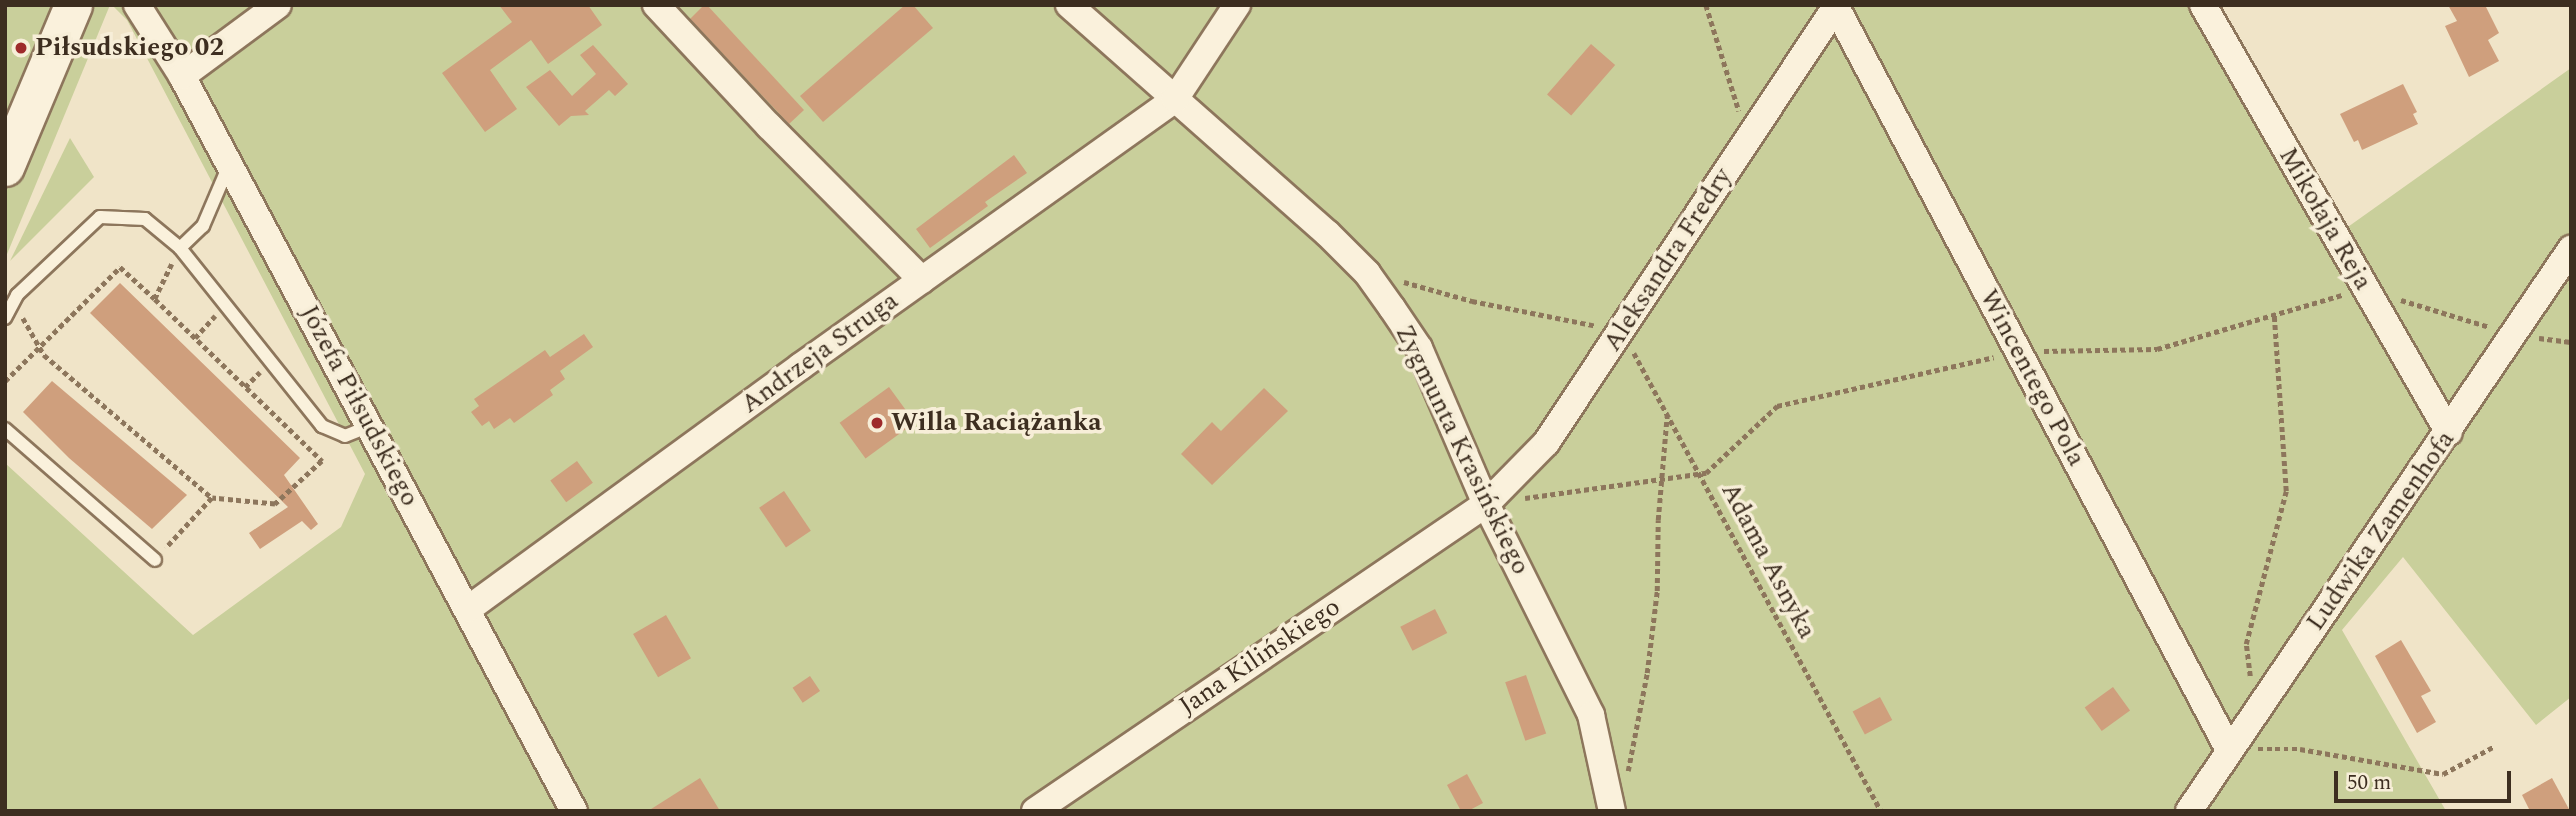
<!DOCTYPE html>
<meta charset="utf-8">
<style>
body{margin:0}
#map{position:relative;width:2576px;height:816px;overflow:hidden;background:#f0e4c8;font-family:Spectral,serif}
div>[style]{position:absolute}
.green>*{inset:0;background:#c9cf9b}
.building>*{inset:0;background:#cf9f7d;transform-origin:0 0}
.path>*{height:4.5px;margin-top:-2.25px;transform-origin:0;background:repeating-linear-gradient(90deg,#8d765c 0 5px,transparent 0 8.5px)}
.roads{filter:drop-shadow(2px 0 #8d765c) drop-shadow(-2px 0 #8d765c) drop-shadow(0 2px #8d765c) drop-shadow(0 -2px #8d765c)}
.lane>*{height:12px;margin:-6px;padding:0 6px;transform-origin:6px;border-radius:6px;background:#faf1dc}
.street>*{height:26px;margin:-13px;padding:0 13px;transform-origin:13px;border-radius:13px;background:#faf1dc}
.secondary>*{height:37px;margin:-18.5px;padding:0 18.5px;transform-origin:18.5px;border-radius:18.5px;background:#faf1dc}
.dots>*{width:19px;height:19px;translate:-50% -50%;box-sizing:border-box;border:4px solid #f7eed8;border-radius:50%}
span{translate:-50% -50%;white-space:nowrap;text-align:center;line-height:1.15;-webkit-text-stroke:7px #f7eed8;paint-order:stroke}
.poi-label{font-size:26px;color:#3d2e20;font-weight:700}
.left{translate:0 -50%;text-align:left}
.street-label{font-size:26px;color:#3d2e20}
.frame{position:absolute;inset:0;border:7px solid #3d2e20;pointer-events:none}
.scale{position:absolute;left:2334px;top:771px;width:177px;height:32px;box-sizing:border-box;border:4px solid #3d2e20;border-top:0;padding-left:9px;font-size:21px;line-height:24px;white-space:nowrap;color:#3d2e20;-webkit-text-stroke:5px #f7eed8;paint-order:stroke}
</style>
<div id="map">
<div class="green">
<i style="clip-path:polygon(5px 5px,110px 5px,5px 259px)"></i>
<i style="clip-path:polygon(112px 5px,2218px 5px,2345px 229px,2571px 68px,2571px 697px,2536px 725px,2403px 557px,2342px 630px,2446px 811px,5px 811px,5px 463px,193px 635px,341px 527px,365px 474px,127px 20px)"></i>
<i style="clip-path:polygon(70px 138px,94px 177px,10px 261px)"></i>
</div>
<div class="building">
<i style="clip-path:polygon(499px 5px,588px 5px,602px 25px,548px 64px,531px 40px,490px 70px,517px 109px,485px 132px,442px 73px,512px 22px)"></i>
<i style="clip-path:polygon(704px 5px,707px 5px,804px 110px,789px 124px,690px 19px)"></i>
<i style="clip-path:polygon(905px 5px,913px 5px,933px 28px,823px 122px,800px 96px)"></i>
<i style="clip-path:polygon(2448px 5px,2485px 5px,2499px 33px,2488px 40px,2499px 61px,2469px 77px,2445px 26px,2457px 21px)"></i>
<i style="left:1591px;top:44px;width:32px;height:67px;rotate:41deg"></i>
<i style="clip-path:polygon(593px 45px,628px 84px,615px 96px,609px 90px,585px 111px,589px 115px,571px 116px,559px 126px,526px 87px,550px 70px,572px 96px,596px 74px,580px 55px)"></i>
<i style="clip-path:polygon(2403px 84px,2417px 112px,2413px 114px,2418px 124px,2362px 150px,2358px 140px,2354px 142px,2340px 114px)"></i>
<i style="clip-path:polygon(1014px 155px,1027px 173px,985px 202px,988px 206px,930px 248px,916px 229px)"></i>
<i style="clip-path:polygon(120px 283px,300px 458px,284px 475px,318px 524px,311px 530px,302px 521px,260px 549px,249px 533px,288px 507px,90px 313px)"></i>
<i style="clip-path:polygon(584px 334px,593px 347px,560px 371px,565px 379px,550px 390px,553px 395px,514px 423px,510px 418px,494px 429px,489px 421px,482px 426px,471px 412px,479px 406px,474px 399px,545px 350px,550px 357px)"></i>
<i style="clip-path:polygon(52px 381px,187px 495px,152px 529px,69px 458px,23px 412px)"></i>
<i style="left:889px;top:387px;width:44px;height:61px;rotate:54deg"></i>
<i style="clip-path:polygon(1264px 388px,1288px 411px,1212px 485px,1181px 454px,1212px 422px,1221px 431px)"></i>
<i style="left:577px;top:461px;width:27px;height:33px;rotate:54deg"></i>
<i style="left:784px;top:491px;width:48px;height:30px;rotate:56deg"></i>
<i style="left:1435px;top:609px;width:27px;height:39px;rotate:63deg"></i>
<i style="left:666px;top:615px;width:50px;height:38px;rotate:60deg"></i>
<i style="clip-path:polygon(2401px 640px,2431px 691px,2421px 696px,2436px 722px,2417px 733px,2375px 656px)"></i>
<i style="left:1526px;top:675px;width:62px;height:22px;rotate:71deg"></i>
<i style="left:810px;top:676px;width:18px;height:21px;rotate:56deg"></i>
<i style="left:2113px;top:687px;width:29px;height:35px;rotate:54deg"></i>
<i style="left:1880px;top:697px;width:26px;height:31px;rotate:62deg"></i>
<i style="clip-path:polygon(1467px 774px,1483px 803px,1468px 811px,1461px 811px,1447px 785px)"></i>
<i style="clip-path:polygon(700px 778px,720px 811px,648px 811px)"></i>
<i style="clip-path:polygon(2552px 778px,2570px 811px,2530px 811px,2522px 795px)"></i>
</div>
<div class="path">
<i style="left:1706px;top:5px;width:111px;rotate:72.7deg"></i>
<i style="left:172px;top:264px;width:39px;rotate:116deg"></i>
<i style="left:155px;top:299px;width:233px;rotate:44.1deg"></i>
<i style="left:322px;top:461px;width:64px;rotate:137.5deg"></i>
<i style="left:275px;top:504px;width:63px;rotate:-174.6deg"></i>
<i style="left:1404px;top:282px;width:71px;rotate:15.6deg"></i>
<i style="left:1472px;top:301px;width:127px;rotate:11.3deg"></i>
<i style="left:2401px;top:300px;width:93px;rotate:16.9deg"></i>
<i style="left:23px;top:318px;width:43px;rotate:60.4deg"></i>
<i style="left:44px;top:355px;width:221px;rotate:40.4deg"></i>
<i style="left:212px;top:498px;width:68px;rotate:132.6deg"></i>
<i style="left:195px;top:338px;width:30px;rotate:-48deg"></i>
<i style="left:2539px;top:338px;width:32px;rotate:7deg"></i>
<i style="left:2044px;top:351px;width:113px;rotate:-1deg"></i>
<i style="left:2157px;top:349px;width:193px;rotate:-16.3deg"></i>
<i style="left:1634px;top:353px;width:520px;rotate:61.66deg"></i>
<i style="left:5px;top:381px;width:162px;rotate:-44.7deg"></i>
<i style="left:120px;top:267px;width:47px;rotate:42.4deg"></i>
<i style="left:245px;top:387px;width:21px;rotate:-45deg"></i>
<i style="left:1525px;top:498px;width:183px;rotate:-7.9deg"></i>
<i style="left:1706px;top:473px;width:98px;rotate:-43.3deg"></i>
<i style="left:1777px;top:406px;width:222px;rotate:-12.7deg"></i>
<i style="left:2250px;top:676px;width:32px;rotate:-97deg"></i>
<i style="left:2246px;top:644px;width:158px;rotate:-75.3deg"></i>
<i style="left:2286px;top:491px;width:176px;rotate:-93.9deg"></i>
<i style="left:2258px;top:749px;width:42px"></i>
<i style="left:2300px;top:749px;width:145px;rotate:9.9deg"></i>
<i style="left:2443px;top:774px;width:57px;rotate:-28.4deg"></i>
<i style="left:1628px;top:771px;width:100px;rotate:-79deg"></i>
<i style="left:1647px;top:673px;width:83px;rotate:-83deg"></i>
<i style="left:1657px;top:591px;width:71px;rotate:-89.2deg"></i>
<i style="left:1658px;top:520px;width:105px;rotate:-85.1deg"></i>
</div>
<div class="roads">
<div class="lane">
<i style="left:180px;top:248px;width:228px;rotate:51.4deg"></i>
<i style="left:322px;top:426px;width:25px;rotate:23deg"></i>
<i style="left:345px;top:436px;width:27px;rotate:-22deg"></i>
<i style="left:5px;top:318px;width:26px;rotate:-62deg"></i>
<i style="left:17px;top:295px;width:114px;rotate:-43.2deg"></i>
<i style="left:100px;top:217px;width:45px;rotate:2.5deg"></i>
<i style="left:145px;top:219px;width:45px;rotate:39.6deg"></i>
<i style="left:180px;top:248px;width:32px;rotate:-44deg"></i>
<i style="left:203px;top:226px;width:66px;rotate:-66.9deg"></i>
<i style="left:5px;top:429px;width:199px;rotate:41.1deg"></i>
</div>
<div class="street">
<i style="left:137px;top:5px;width:84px;rotate:57.6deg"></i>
<i style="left:182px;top:76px;width:833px;rotate:61.93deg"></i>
<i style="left:656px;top:5px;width:166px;rotate:47deg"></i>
<i style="left:769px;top:126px;width:217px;rotate:45.2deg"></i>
<i style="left:1069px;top:5px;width:344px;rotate:41.5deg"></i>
<i style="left:1327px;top:233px;width:57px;rotate:45deg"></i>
<i style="left:1367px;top:273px;width:43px;rotate:54.5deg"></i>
<i style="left:1392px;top:308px;width:48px;rotate:56deg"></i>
<i style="left:1419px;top:348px;width:170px;rotate:66.8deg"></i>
<i style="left:1486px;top:504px;width:236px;rotate:63.5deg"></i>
<i style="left:1591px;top:715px;width:98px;rotate:77.7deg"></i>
<i style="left:2203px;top:5px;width:493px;rotate:60.1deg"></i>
<i style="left:1836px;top:7px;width:841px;rotate:62.12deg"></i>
<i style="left:182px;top:76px;width:119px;rotate:-36.5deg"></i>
<i style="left:468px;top:609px;width:412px;rotate:-36.1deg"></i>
<i style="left:801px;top:366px;width:460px;rotate:-35.5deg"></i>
<i style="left:1175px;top:99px;width:113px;rotate:-56.6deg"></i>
<i style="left:1035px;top:811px;width:546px;rotate:-34.24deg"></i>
<i style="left:1486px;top:504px;width:86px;rotate:-45.5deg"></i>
<i style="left:1546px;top:443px;width:526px;rotate:-56.4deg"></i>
<i style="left:2189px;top:811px;width:680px;rotate:-55.8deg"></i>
</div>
<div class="secondary">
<i style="left:5px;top:167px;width:176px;rotate:-67.2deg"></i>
</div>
</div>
<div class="dots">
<i style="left:21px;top:48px;background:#9e2a2b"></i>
<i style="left:877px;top:423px;background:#9e2a2b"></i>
</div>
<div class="poi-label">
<span class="left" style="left:35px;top:48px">Piłsudskiego 02</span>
<span class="left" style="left:891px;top:423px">Willa Raciążanka</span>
</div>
<div class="street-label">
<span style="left:2325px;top:219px;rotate:60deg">Mikołaja Reja</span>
<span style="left:1668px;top:260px;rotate:-57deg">Aleksandra Fredry</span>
<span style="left:820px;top:353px;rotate:-36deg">Andrzeja Struga</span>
<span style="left:2032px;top:378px;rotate:62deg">Wincentego Pola</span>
<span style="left:359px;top:406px;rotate:62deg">Józefa Piłsudskiego</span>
<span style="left:1462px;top:450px;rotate:64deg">Zygmunta Krasińskiego</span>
<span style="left:2381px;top:531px;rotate:-55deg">Ludwika Zamenhofa</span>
<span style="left:1768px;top:561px;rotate:62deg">Adama Asnyka</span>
<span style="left:1260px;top:657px;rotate:-34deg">Jana Kilińskiego</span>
</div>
<div class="frame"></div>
<div class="scale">50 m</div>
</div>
